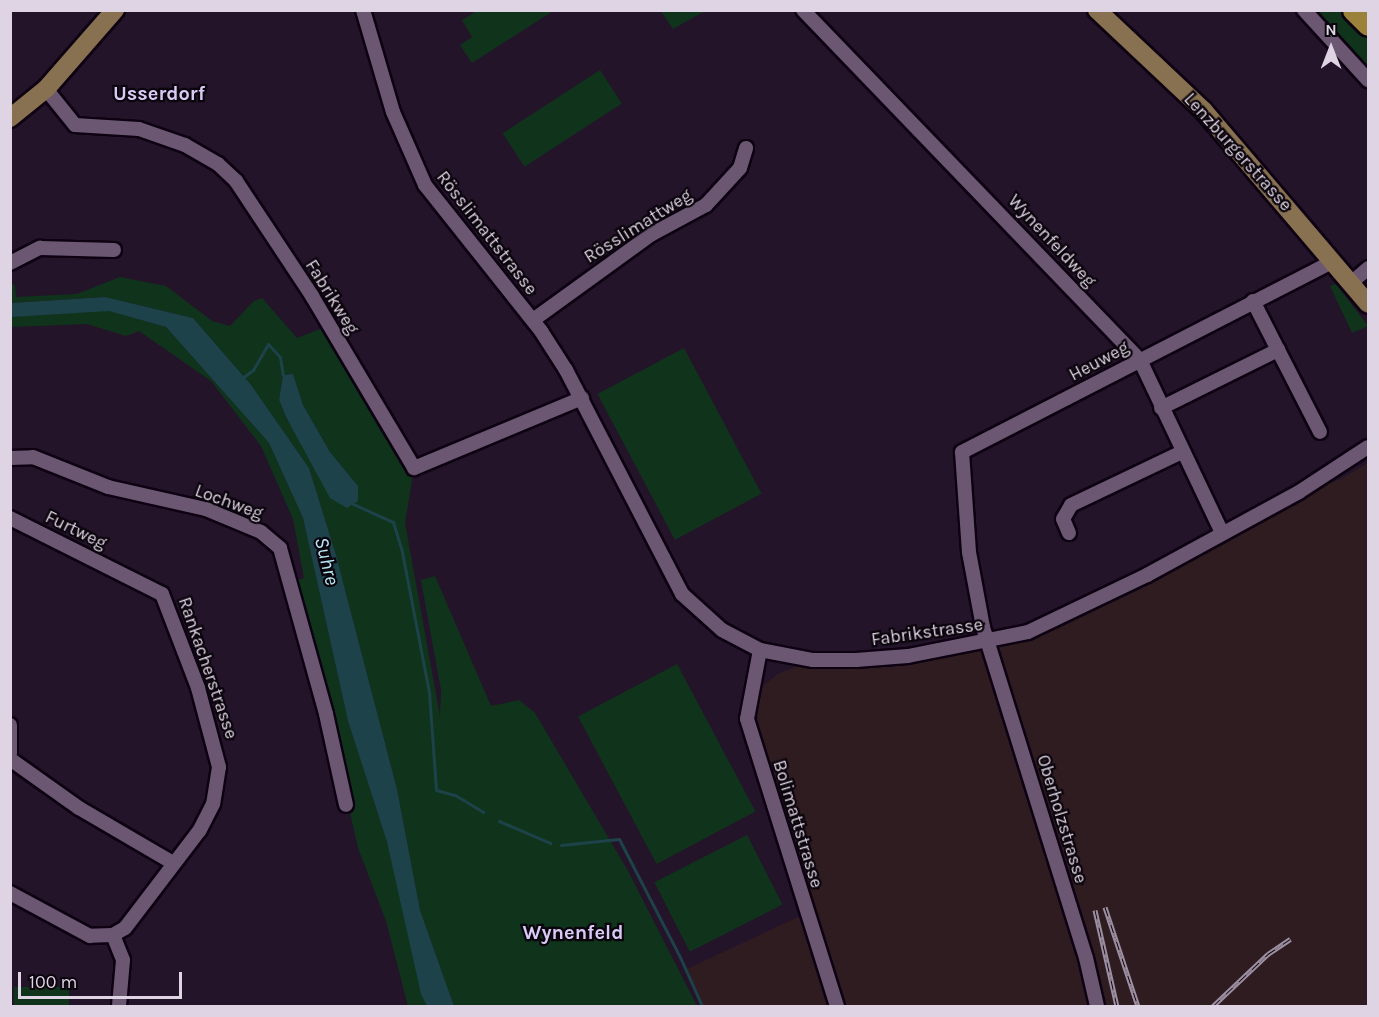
<!DOCTYPE html>
<meta charset="utf-8">
<style>
body{margin:0}
#map{position:relative;width:1379px;height:1017px;overflow:hidden;background:#24142a;font-family:Karla,sans-serif}
div>[style]{position:absolute}
.industrial>*{inset:0;background:#2f1c21}
.green>*{inset:0;background:#0f341b;transform-origin:0 0}
.water>*{inset:0;background:#1d424a}
.stream>*{height:3px;margin:-1.5px;padding:0 1.5px;transform-origin:1.5px;border-radius:1.5px;background:#1d424a}
.roads{filter:drop-shadow(2px 0 #0d0112) drop-shadow(-2px 0 #0d0112) drop-shadow(0 2px #0d0112) drop-shadow(0 -2px #0d0112)}
.minor>*{height:14px;margin:-7px;padding:0 7px;transform-origin:7px;border-radius:7px;background:#6b5772}
.major>*{height:18px;margin:-9px;padding:0 9px;transform-origin:9px;border-radius:9px;background:#887150}
.highway>*{height:21px;margin:-10.5px;padding:0 10.5px;transform-origin:10.5px;border-radius:10.5px;background:#9b823a}
.rail>*{height:5px;margin-top:-2.5px;transform-origin:0;background:repeating-linear-gradient(90deg,#0a040c 0 9px,#9d90a2 0 18px);box-sizing:border-box;border-block:2px solid #9d90a2}
span{translate:-50% -50%;white-space:nowrap;text-align:center;line-height:1.15;-webkit-text-stroke:4.5px #0a040c;paint-order:stroke}
.street-label{font-size:18px;color:#dfd4e3}
.neighbourhood-label{font-size:20px;color:#d9cbf6;font-weight:700}
.water-label{font-size:20px;color:#b5e9f5;font-style:italic}
.frame{position:absolute;inset:0;border:12px solid #dfd4e3;pointer-events:none}
.north{position:absolute;left:1301px;top:18px;width:60px;height:60px;-webkit-text-stroke:4px #0a040c;paint-order:stroke;rotate:0deg;font-size:16px;font-weight:700;line-height:24px;text-align:center;color:#dfd4e3}
.north::after{content:'';display:block;margin:auto;width:21px;height:27px;background:#dfd4e3;clip-path:polygon(50% 0,100% 100%,50% 72%,0 100%)}
.scale{position:absolute;left:18px;top:972px;width:164px;height:27px;box-sizing:border-box;border:3px solid #dfd4e3;border-top:0;padding-left:8px;font-size:18px;line-height:21px;white-space:nowrap;color:#dfd4e3;-webkit-text-stroke:4px #0a040c;paint-order:stroke}
</style>
<div id="map">
<div class="industrial">
<i style="clip-path:polygon(1368px 463px,1368px 1006px,701px 1006px,685px 970px,813px 910px,757px 739px,758px 699px,763px 686px,778px 674px,813px 660px,856px 660px,1028px 632px,1299px 492px,1339px 480px)"></i>
</div>
<div class="green">
<i style="clip-path:polygon(477px 11px,477px 10px,553px 11px,472px 63px,460px 45px,472px 37px,462px 20px)"></i>
<i style="clip-path:polygon(661px 11px,705px 11px,673px 29px)"></i>
<i style="clip-path:polygon(1304px 11px,1368px 11px,1368px 80px)"></i>
<i style="left:600px;top:70px;width:40px;height:116px;rotate:57deg"></i>
<i style="clip-path:polygon(evenodd,120px 277px,166px 286px,212px 321px,230px 326px,254px 301px,262px 298px,297px 338px,328px 326px,414px 468px,405px 523px,440px 716px,441px 690px,421px 580px,435px 576px,491px 706px,519px 700px,535px 713px,628px 871px,697px 1006px,454px 1006px,420px 910px,397px 789px,336px 555px,309px 468px,252px 386px,193px 318px,105px 297px,11px 303px,11px 284px,15px 285px,16px 297px,77px 294px,120px 277px,293px 374px,303px 405px,330px 452px,358px 486px,307px 451px,286px 418px,279px 400px,283px 375px,293px 374px)"></i>
<i style="clip-path:polygon(1336px 284px,1368px 326px,1352px 333px,1330px 286px)"></i>
<i style="clip-path:polygon(72px 310px,110px 311px,166px 327px,269px 443px,303px 518px,348px 721px,387px 842px,427px 1006px,408px 1006px,386px 921px,358px 848px,298px 580px,304px 578px,293px 519px,261px 446px,211px 381px,139px 331px,126px 336px,87px 324px,11px 327px,11px 317px)"></i>
<i style="left:684px;top:348px;width:165px;height:98px;rotate:62deg"></i>
<i style="left:677px;top:664px;width:167px;height:112px;rotate:62deg"></i>
<i style="left:747px;top:835px;width:78px;height:104px;rotate:63deg"></i>
<i style="left:14px;top:987px;width:55px;height:19px"></i>
</div>
<div class="water">
<i style="clip-path:polygon(105px 297px,193px 318px,252px 386px,309px 468px,336px 555px,397px 789px,420px 910px,454px 1006px,427px 1006px,421px 994px,387px 842px,348px 721px,303px 518px,269px 443px,166px 327px,109px 311px,11px 317px,11px 303px)"></i>
<i style="clip-path:polygon(293px 374px,303px 405px,330px 452px,358px 486px,358px 501px,347px 508px,330px 498px,286px 417px,279px 400px,283px 375px)"></i>
</div>
<div class="stream">
<i style="left:242px;top:378px;width:14px;rotate:-36deg"></i>
<i style="left:253px;top:370px;width:30px;rotate:-60deg"></i>
<i style="left:268px;top:344px;width:18px;rotate:47deg"></i>
<i style="left:280px;top:357px;width:18px;rotate:81deg"></i>
<i style="left:353px;top:504px;width:44px;rotate:24.2deg"></i>
<i style="left:393px;top:522px;width:31px;rotate:73deg"></i>
<i style="left:402px;top:552px;width:143px;rotate:79.1deg"></i>
<i style="left:429px;top:692px;width:98px;rotate:85.9deg"></i>
<i style="left:436px;top:790px;width:20px;rotate:15deg"></i>
<i style="left:455px;top:795px;width:33px;rotate:31deg"></i>
<i style="left:499px;top:821px;width:56px;rotate:23.3deg"></i>
<i style="left:561px;top:845px;width:58px;rotate:-5.9deg"></i>
<i style="left:619px;top:839px;width:133px;rotate:62.7deg"></i>
<i style="left:680px;top:957px;width:54px;rotate:65.8deg"></i>
</div>
<div class="roads">
<div class="minor">
<i style="left:363px;top:10px;width:106px;rotate:73.6deg"></i>
<i style="left:393px;top:112px;width:80px;rotate:66.3deg"></i>
<i style="left:425px;top:185px;width:186px;rotate:51.5deg"></i>
<i style="left:541px;top:331px;width:46px;rotate:57.3deg"></i>
<i style="left:566px;top:370px;width:252px;rotate:62.6deg"></i>
<i style="left:682px;top:594px;width:54px;rotate:42deg"></i>
<i style="left:722px;top:630px;width:43px;rotate:27.8deg"></i>
<i style="left:760px;top:650px;width:54px;rotate:10.7deg"></i>
<i style="left:813px;top:660px;width:43px"></i>
<i style="left:856px;top:660px;width:52px;rotate:-4.4deg"></i>
<i style="left:908px;top:656px;width:122px;rotate:-11.3deg"></i>
<i style="left:1028px;top:632px;width:132px;rotate:-25.6deg"></i>
<i style="left:1147px;top:575px;width:173px;rotate:-28.6deg"></i>
<i style="left:1299px;top:492px;width:82px;rotate:-33.1deg"></i>
<i style="left:803px;top:10px;width:486px;rotate:46.1deg"></i>
<i style="left:1140px;top:360px;width:191px;rotate:64.6deg"></i>
<i style="left:1304px;top:10px;width:95px;rotate:47.6deg"></i>
<i style="left:46px;top:89px;width:46px;rotate:51.1deg"></i>
<i style="left:75px;top:125px;width:64px;rotate:3.6deg"></i>
<i style="left:139px;top:129px;width:49px;rotate:19.2deg"></i>
<i style="left:185px;top:145px;width:38px;rotate:30deg"></i>
<i style="left:218px;top:164px;width:25px;rotate:43deg"></i>
<i style="left:236px;top:181px;width:138px;rotate:56.5deg"></i>
<i style="left:312px;top:296px;width:200px;rotate:59.3deg"></i>
<i style="left:414px;top:468px;width:182px;rotate:-22.6deg"></i>
<i style="left:10px;top:263px;width:34px;rotate:-27deg"></i>
<i style="left:40px;top:248px;width:74px;rotate:1.5deg"></i>
<i style="left:1351px;top:283px;width:23px;rotate:-41deg"></i>
<i style="left:1253px;top:301px;width:147px;rotate:62.9deg"></i>
<i style="left:533px;top:320px;width:147px;rotate:-35.9deg"></i>
<i style="left:652px;top:234px;width:61px;rotate:-28.2deg"></i>
<i style="left:706px;top:205px;width:50px;rotate:-47.4deg"></i>
<i style="left:740px;top:168px;width:21px;rotate:-73deg"></i>
<i style="left:1161px;top:408px;width:131px;rotate:-26.4deg"></i>
<i style="left:10px;top:458px;width:23px;rotate:-2deg"></i>
<i style="left:33px;top:457px;width:81px;rotate:21.8deg"></i>
<i style="left:108px;top:487px;width:100px;rotate:12.7deg"></i>
<i style="left:206px;top:509px;width:60px;rotate:22.7deg"></i>
<i style="left:261px;top:532px;width:25px;rotate:40deg"></i>
<i style="left:280px;top:548px;width:172px;rotate:74.5deg"></i>
<i style="left:326px;top:714px;width:93px;rotate:77.6deg"></i>
<i style="left:10px;top:518px;width:170px;rotate:26.6deg"></i>
<i style="left:162px;top:594px;width:101px;rotate:69deg"></i>
<i style="left:198px;top:688px;width:82px;rotate:75.1deg"></i>
<i style="left:219px;top:767px;width:37px;rotate:99deg"></i>
<i style="left:213px;top:804px;width:30px;rotate:117deg"></i>
<i style="left:199px;top:831px;width:122px;rotate:127.3deg"></i>
<i style="left:125px;top:928px;width:14px;rotate:150deg"></i>
<i style="left:113px;top:935px;width:23px;rotate:178deg"></i>
<i style="left:90px;top:936px;width:91px;rotate:-151.7deg"></i>
<i style="left:1069px;top:533px;width:15px;rotate:-113deg"></i>
<i style="left:1063px;top:519px;width:16px;rotate:-60deg"></i>
<i style="left:1071px;top:505px;width:123px;rotate:-25.5deg"></i>
<i style="left:760px;top:650px;width:70px;rotate:100.7deg"></i>
<i style="left:747px;top:719px;width:301px;rotate:72.6deg"></i>
<i style="left:10px;top:725px;width:28px;rotate:90deg"></i>
<i style="left:10px;top:759px;width:85px;rotate:35.4deg"></i>
<i style="left:79px;top:808px;width:109px;rotate:30.3deg"></i>
<i style="left:113px;top:935px;width:27px;rotate:68deg"></i>
<i style="left:123px;top:960px;width:46px;rotate:95deg"></i>
<i style="left:1097px;top:1006px;width:49px;rotate:-102.9deg"></i>
<i style="left:1086px;top:958px;width:347px;rotate:-107.3deg"></i>
<i style="left:983px;top:627px;width:76px;rotate:-100.6deg"></i>
<i style="left:969px;top:552px;width:100px;rotate:-94deg"></i>
<i style="left:962px;top:452px;width:417px;rotate:-27.2deg"></i>
</div>
<div class="major">
<i style="left:1097px;top:10px;width:147px;rotate:43.3deg"></i>
<i style="left:1204px;top:111px;width:253px;rotate:49.6deg"></i>
<i style="left:10px;top:118px;width:46px;rotate:-38.9deg"></i>
<i style="left:46px;top:89px;width:105px;rotate:-48.9deg"></i>
</div>
<div class="highway">
<i style="left:1353px;top:10px;width:21px;rotate:45deg"></i>
</div>
</div>
<div class="rail">
<i style="left:1105px;top:907px;width:104px;rotate:71.6deg"></i>
<i style="left:1095px;top:910px;width:98px;rotate:77.1deg"></i>
<i style="left:1213px;top:1006px;width:76px;rotate:-43.4deg"></i>
<i style="left:1268px;top:954px;width:27px;rotate:-34deg"></i>
</div>
<div class="street-label">
<span style="left:1238px;top:152px;rotate:48deg">Lenzburgerstrasse</span>
<span style="left:638px;top:226px;rotate:-32deg">Rösslimattweg</span>
<span style="left:487px;top:233px;rotate:52deg">Rösslimattstrasse</span>
<span style="left:1052px;top:241px;rotate:47deg">Wynenfeldweg</span>
<span style="left:332px;top:297px;rotate:58deg">Fabrikweg</span>
<span style="left:1099px;top:361px;rotate:-28deg">Heuweg</span>
<span style="left:229px;top:502px;rotate:20deg">Lochweg</span>
<span style="left:76px;top:530px;rotate:26deg">Furtweg</span>
<span style="left:927px;top:632px;rotate:-8deg">Fabrikstrasse</span>
<span style="left:208px;top:668px;rotate:71deg">Rankacherstrasse</span>
<span style="left:1062px;top:819px;rotate:73deg">Oberholzstrasse</span>
<span style="left:798px;top:824px;rotate:73deg">Bolimattstrasse</span>
</div>
<div class="neighbourhood-label">
<span style="left:159px;top:93px">Usserdorf</span>
<span style="left:573px;top:932px">Wynenfeld</span>
</div>
<div class="water-label">
<span style="left:327px;top:561px;rotate:76deg">Suhre</span>
</div>
<div class="frame"></div>
<div class="north">N</div>
<div class="scale">100 m</div>
</div>
